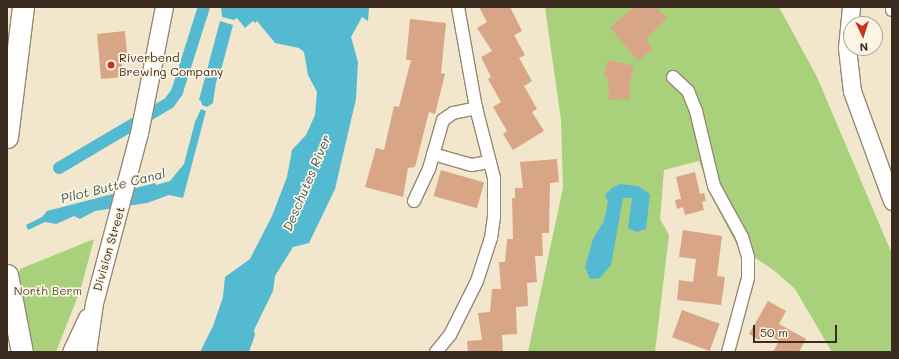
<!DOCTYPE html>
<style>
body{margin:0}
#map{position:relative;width:899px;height:359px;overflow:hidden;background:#f2e7cc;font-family:Mali,sans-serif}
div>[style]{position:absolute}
.green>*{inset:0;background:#a9d17b}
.water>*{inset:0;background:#53bad1}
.canal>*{height:12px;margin:-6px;padding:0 6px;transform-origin:6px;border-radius:6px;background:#53bad1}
.building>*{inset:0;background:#d8a586;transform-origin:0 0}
.roads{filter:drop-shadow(1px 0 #968875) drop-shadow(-1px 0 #968875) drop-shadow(0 1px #968875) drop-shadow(0 -1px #968875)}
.street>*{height:12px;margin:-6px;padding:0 6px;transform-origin:6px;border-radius:6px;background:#fff}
.secondary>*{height:17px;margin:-8.5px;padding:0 8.5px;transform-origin:8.5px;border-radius:8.5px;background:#fff}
.highway>*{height:21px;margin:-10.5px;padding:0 10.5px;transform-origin:10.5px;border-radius:10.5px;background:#fff}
.dots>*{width:11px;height:11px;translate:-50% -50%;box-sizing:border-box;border:2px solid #fcf5e5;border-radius:50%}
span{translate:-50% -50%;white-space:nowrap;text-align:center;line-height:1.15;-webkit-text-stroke:3.5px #fcf5e5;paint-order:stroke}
.poi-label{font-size:12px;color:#3b2a1e}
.left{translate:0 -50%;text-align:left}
.street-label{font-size:12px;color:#3b2a1e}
.park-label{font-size:12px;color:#565435}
.water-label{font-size:13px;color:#435c5d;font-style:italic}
.frame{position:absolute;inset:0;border:8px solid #3b2a1e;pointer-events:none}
.north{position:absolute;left:843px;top:16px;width:40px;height:40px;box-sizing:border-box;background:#fcf5e5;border:1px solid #afa495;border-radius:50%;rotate:176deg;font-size:11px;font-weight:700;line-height:16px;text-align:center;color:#3b2a1e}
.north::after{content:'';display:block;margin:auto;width:14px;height:18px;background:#c8321e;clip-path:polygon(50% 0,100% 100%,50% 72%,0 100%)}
.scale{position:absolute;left:753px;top:325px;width:84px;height:18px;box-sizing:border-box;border:2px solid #3b2a1e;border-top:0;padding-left:5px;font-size:12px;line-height:14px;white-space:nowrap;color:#3b2a1e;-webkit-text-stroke:3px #fcf5e5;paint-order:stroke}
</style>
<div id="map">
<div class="green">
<i style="clip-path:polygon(545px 7px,779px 7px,817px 77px,892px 254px,892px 352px,832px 352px,795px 289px,776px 272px,737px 245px,713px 200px,699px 161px,664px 170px,660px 219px,669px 235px,655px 352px,528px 352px,563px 188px,561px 120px)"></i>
<i style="clip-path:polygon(94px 239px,81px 288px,56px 352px,32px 352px,15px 283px,20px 269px)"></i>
</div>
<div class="water">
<i style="clip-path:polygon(221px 7px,369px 7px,368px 21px,362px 17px,351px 37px,358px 62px,356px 99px,335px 189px,309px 243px,293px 247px,275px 276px,273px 291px,254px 330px,255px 335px,249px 352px,200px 352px,213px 326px,223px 297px,225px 277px,250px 259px,272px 216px,287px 177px,292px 150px,306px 135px,315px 115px,317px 92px,308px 75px,304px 52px,299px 48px,275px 43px,257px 21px,255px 23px,253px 21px,245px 28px,237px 18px,234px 20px,222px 17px)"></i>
<i style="clip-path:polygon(220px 21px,233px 25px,220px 74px,216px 82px,213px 103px,207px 107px,202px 105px,201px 101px,199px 100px)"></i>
<i style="clip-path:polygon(201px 109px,206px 111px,183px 198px,169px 195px,147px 203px,95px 211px,80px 219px,74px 216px,56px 224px,45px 222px,28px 230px,26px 225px,42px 217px,47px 211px,155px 183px,156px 185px,170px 181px,184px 164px,195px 122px)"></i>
<i style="clip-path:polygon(620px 184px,638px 186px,650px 194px,646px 229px,637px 232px,628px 228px,632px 198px,623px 198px,611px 265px,600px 278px,590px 279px,585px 267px,593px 239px,604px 221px,608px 202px,605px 195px,612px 188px)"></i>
</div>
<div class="canal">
<i style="left:59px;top:168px;width:128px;rotate:-30.6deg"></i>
<i style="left:169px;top:103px;width:14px;rotate:-54deg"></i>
<i style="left:177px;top:92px;width:89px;rotate:-72.4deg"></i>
</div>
<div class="building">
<i style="clip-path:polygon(479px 7px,510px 7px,522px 31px,514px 35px,525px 55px,519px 58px,532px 81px,524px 86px,537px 109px,532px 112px,544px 131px,513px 150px,503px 134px,507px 131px,493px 107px,501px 102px,488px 79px,491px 77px,481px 57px,492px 51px,477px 28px,487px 22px)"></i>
<i style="clip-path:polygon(635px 7px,656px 7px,667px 18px,646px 39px,653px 49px,638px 61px,610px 27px)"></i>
<i style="clip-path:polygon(410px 19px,446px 23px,441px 73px,445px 74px,435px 114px,429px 112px,415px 167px,408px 168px,403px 197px,365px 187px,376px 148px,384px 150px,394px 106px,399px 107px,411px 60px,406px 60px)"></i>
<i style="clip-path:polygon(125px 31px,127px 53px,121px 54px,123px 77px,101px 79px,97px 34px)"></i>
<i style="clip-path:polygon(608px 60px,634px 66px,630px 82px,630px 99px,609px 100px,608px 78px,604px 75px)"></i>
<i style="clip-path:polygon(557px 159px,559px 182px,550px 183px,549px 233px,542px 233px,543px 256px,535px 256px,537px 282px,527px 283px,528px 306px,516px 307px,517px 334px,502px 335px,503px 352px,468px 352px,467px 341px,482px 340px,478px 313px,490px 312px,492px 289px,501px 289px,499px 262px,505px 262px,507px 239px,513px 239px,512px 198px,515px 198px,515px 188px,523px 188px,520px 162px)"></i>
<i style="left:441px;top:170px;width:45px;height:27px;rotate:16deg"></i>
<i style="clip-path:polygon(695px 172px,700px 194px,704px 193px,706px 201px,702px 202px,704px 210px,685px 215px,683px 207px,677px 209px,675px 200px,681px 199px,676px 177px)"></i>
<i style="clip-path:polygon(683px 230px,722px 236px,717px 276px,725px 277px,721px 305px,677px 300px,679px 280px,693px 282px,696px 259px,679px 257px)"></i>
<i style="clip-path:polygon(768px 301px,786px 311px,779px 324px,806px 339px,799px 352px,773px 352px,779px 341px,764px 332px,759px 340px,749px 334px)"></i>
<i style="left:682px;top:310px;width:40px;height:29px;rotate:20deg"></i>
</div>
<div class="roads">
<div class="street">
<i style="left:892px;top:7px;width:3px;rotate:90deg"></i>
<i style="left:673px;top:77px;width:21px;rotate:43deg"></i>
<i style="left:688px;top:91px;width:22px;rotate:68deg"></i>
<i style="left:696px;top:111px;width:77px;rotate:76.5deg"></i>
<i style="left:714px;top:186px;width:58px;rotate:61.2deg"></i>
<i style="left:742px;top:237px;width:21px;rotate:73deg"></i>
<i style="left:748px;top:257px;width:21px;rotate:90deg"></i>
<i style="left:748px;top:278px;width:77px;rotate:105.1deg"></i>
<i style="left:433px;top:154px;width:40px;rotate:16deg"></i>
<i style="left:471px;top:165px;width:19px;rotate:-9deg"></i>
<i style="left:414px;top:201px;width:35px;rotate:-65deg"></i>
<i style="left:429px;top:169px;width:51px;rotate:-74.1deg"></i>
<i style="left:443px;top:120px;width:12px;rotate:-35deg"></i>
<i style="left:453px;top:113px;width:24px;rotate:-12deg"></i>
<i style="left:436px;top:352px;width:22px;rotate:-51deg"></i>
<i style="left:450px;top:335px;width:60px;rotate:-63.4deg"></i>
<i style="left:477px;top:281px;width:45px;rotate:-72deg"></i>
<i style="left:491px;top:238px;width:21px;rotate:-82deg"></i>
<i style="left:494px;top:217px;width:39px;rotate:-90deg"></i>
<i style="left:494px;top:178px;width:72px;rotate:-104.4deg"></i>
<i style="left:476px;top:108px;width:103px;rotate:-100.1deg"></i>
</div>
<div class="secondary">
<i style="left:851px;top:7px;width:41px;rotate:95.6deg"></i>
<i style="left:847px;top:48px;width:43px;rotate:83.4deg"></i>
<i style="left:852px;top:91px;width:117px;rotate:70deg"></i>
<i style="left:71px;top:352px;width:38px;rotate:-65deg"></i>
<i style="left:87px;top:352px;width:49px;rotate:-81.9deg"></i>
<i style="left:94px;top:303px;width:176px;rotate:-75.2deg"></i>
<i style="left:139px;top:133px;width:128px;rotate:-78.8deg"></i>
</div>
<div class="highway">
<i style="left:7px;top:137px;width:131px;rotate:-83deg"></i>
<i style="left:7px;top:275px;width:78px;rotate:79deg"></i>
</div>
</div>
<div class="dots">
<i style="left:111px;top:65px;background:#c8321e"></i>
</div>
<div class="poi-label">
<span class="left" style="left:119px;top:65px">Riverbend<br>Brewing Company</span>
</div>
<div class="street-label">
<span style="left:109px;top:249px;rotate:-74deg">Division Street</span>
</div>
<div class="park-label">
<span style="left:48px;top:291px">North Berm</span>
</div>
<div class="water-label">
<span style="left:307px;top:183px;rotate:-67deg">Deschutes River</span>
<span style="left:113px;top:186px;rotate:-14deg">Pilot Butte Canal</span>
</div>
<div class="frame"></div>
<div class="north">N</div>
<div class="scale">50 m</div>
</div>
